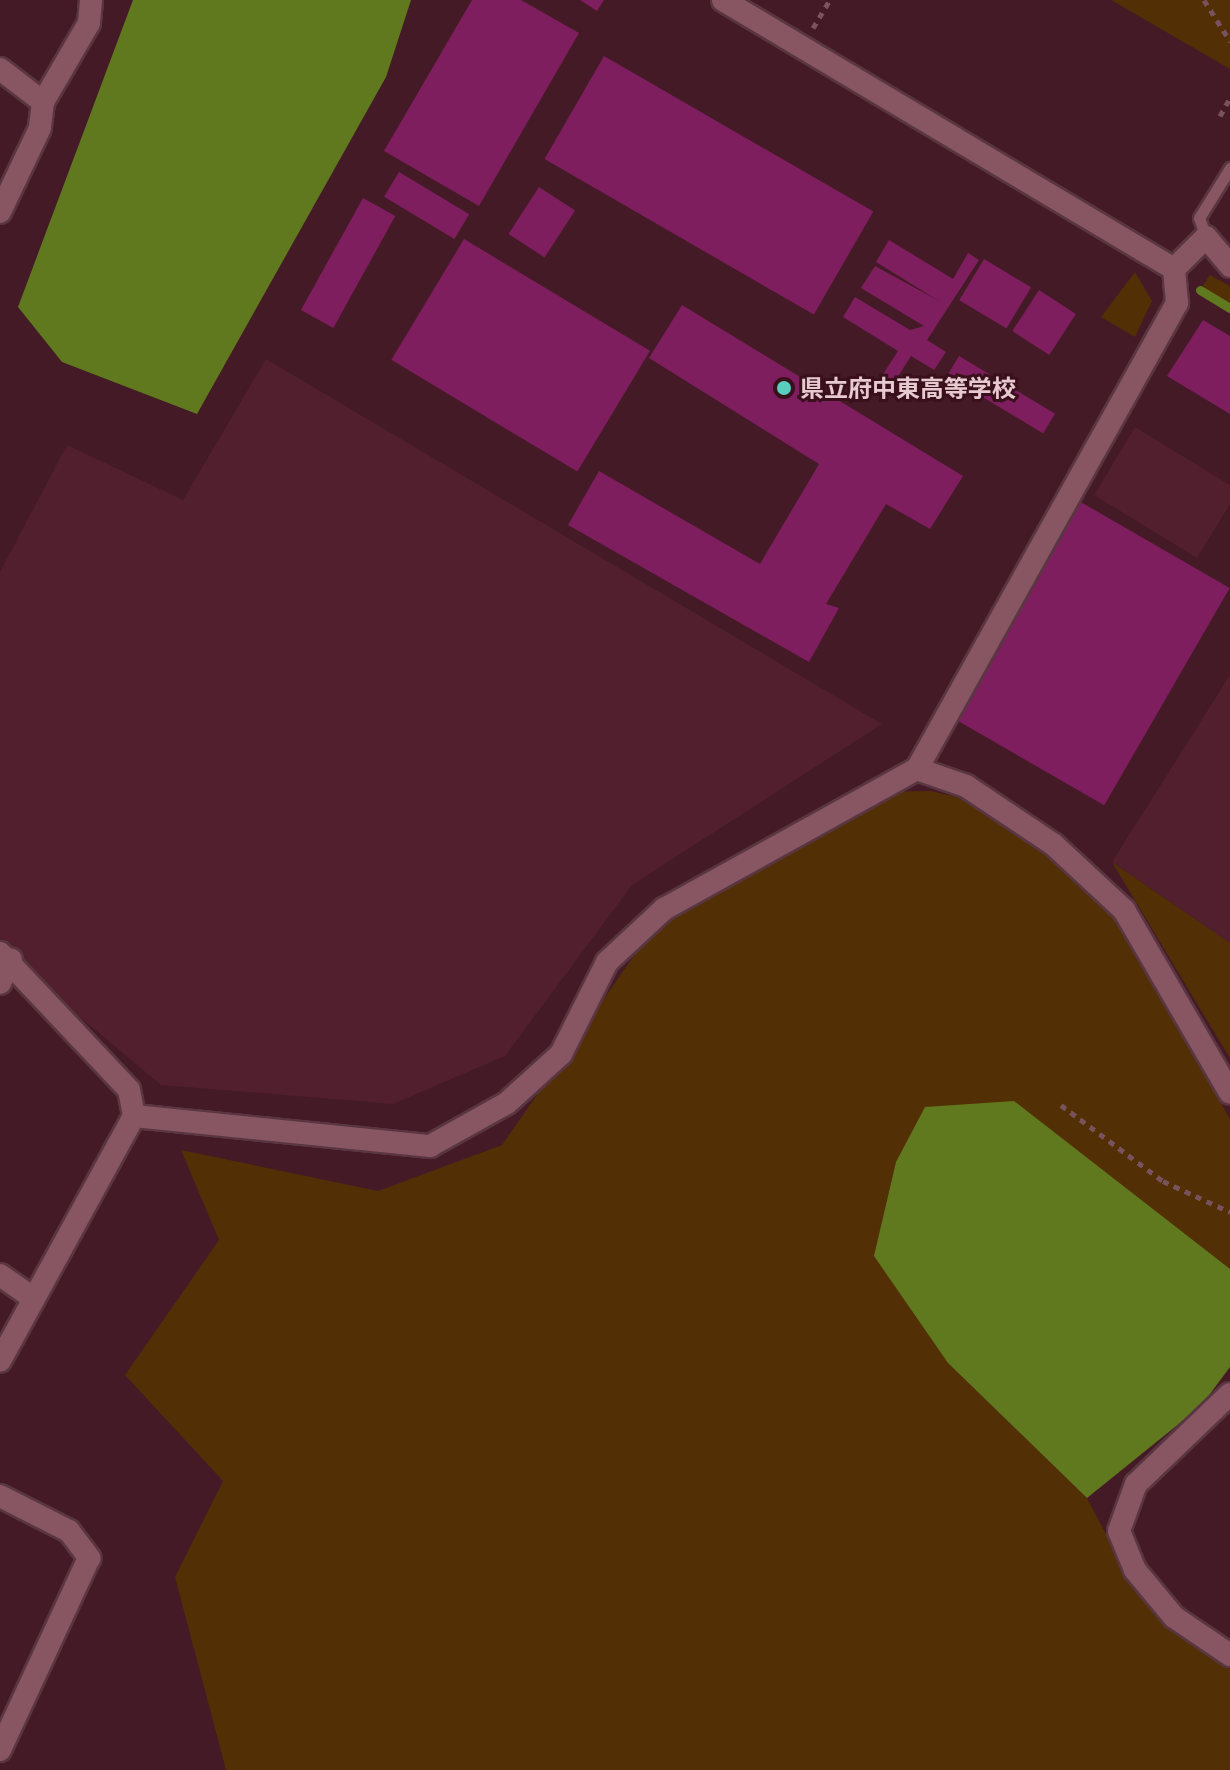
<!DOCTYPE html>
<meta charset="utf-8">
<style>
body{margin:0}
#map{position:relative;width:1230px;height:1770px;overflow:hidden;background:#441a26;font-family:"Open Sans","Noto Sans JP",sans-serif}
div>[style]{position:absolute}
.built>*{inset:0;background:#511f2e}
.green>*{inset:0;background:#522f05}
.water>*{inset:0;background:#60791f}
.stream>*{height:9px;margin:-4.5px;padding:0 4.5px;transform-origin:4.5px;border-radius:4.5px;background:#60791f}
.building>*{inset:0;background:#7e1e5f;transform-origin:0 0}
.path>*{height:5px;margin-top:-2.5px;transform-origin:0;background:repeating-linear-gradient(90deg,#78525c 0 6px,transparent 0 12px)}
.roads{filter:drop-shadow(2px 0 #593641) drop-shadow(-2px 0 #593641) drop-shadow(0 2px #593641) drop-shadow(0 -2px #593641)}
.service>*{height:11px;margin:-5.5px;padding:0 5.5px;transform-origin:5.5px;border-radius:5.5px;background:#875662}
.minor>*{height:22px;margin:-11px;padding:0 11px;transform-origin:11px;border-radius:11px;background:#875662}
.dots>*{width:22px;height:22px;translate:-50% -50%;box-sizing:border-box;border:4px solid #39101c;border-radius:50%}
span{translate:-50% -50%;white-space:nowrap;text-align:center;line-height:1.15;-webkit-text-stroke:6px #39101c;paint-order:stroke}
.poi-label{font-size:24px;color:#e6cad0;font-weight:700}
.left{translate:0 -50%;text-align:left}
</style>
<div id="map">
<div class="built">
<i style="clip-path:polygon(266px 359px,882px 724px,632px 885px,505px 1056px,393px 1104px,161px 1085px,0 950px,0 572px,67px 445px,183px 500px)"></i>
<i style="clip-path:polygon(1135px 427px,1230px 485px,1230px 504px,1197px 558px,1094px 495px)"></i>
<i style="clip-path:polygon(1230px 675px,1230px 943px,1112px 862px)"></i>
</div>
<div class="green">
<i style="clip-path:polygon(1111px 0,1230px 0,1230px 69px)"></i>
<i style="clip-path:polygon(1135px 272px,1152px 301px,1135px 337px,1101px 317px)"></i>
<i style="clip-path:polygon(1210px 275px,1230px 286px,1230px 308px,1200px 290px)"></i>
<i style="clip-path:polygon(931px 791px,965px 799px,1046px 854px,1113px 911px,1230px 1119px,1230px 1269px,1150px 1211px,948px 1363px,1087px 1498px,1127px 1574px,1230px 1665px,1230px 1770px,226px 1770px,175px 1577px,223px 1481px,125px 1375px,219px 1240px,181px 1150px,378px 1191px,502px 1145px,649px 934px,877px 792px)"></i>
<i style="clip-path:polygon(1112px 862px,1230px 943px,1230px 1058px,1214px 1032px)"></i>
</div>
<div class="water">
<i style="clip-path:polygon(133px 0,411px 0,386px 77px,197px 414px,62px 362px,18px 307px)"></i>
<i style="clip-path:polygon(1014px 1101px,1230px 1269px,1230px 1367px,1201px 1406px,1087px 1498px,948px 1363px,874px 1256px,896px 1162px,925px 1107px)"></i>
</div>
<div class="stream">
<i style="left:1200px;top:290px;width:35px;rotate:31deg"></i>
</div>
<div class="building">
<i style="clip-path:polygon(472px 0,521px 0,579px 33px,479px 206px,384px 151px)"></i>
<i style="clip-path:polygon(580px 0,604px 0,597px 11px)"></i>
<i style="left:604px;top:56px;width:311px;height:119px;rotate:30deg"></i>
<i style="left:399px;top:172px;width:82px;height:29px;rotate:31deg"></i>
<i style="left:539px;top:187px;width:43px;height:56px;rotate:33deg"></i>
<i style="left:363px;top:198px;width:37px;height:128px;rotate:29deg"></i>
<i style="left:464px;top:239px;width:217px;height:141px;rotate:31deg"></i>
<i style="clip-path:polygon(889px 240px,953px 279px,968px 253px,979px 260px,927px 340px,946px 352px,934px 370px,911px 356px,890px 389px,878px 382px,898px 351px,843px 317px,855px 297px,910px 330px,924px 326px,861px 288px,875px 266px,939px 301px,876px 262px)"></i>
<i style="left:984px;top:259px;width:55px;height:48px;rotate:31deg"></i>
<i style="left:1039px;top:290px;width:44px;height:49px;rotate:33deg"></i>
<i style="clip-path:polygon(682px 305px,963px 476px,930px 529px,886px 504px,826px 604px,839px 608px,809px 662px,568px 525px,599px 471px,760px 564px,819px 464px,649px 358px)"></i>
<i style="clip-path:polygon(1203px 320px,1230px 336px,1230px 414px,1167px 376px)"></i>
<i style="left:959px;top:356px;width:112px;height:23px;rotate:31deg"></i>
<i style="left:1079px;top:501px;width:174px;height:251px;rotate:30deg"></i>
</div>
<div class="path">
<i style="left:1204px;top:0;width:49px;rotate:57.6deg"></i>
<i style="left:813px;top:28px;width:33px;rotate:-59deg"></i>
<i style="left:1220px;top:116px;width:21px;rotate:-61deg"></i>
<i style="left:1061px;top:1105px;width:127px;rotate:36.7deg"></i>
<i style="left:1163px;top:1181px;width:74px;rotate:24.8deg"></i>
</div>
<div class="roads">
<div class="service">
<i style="left:1206px;top:237px;width:20px;rotate:-110deg"></i>
<i style="left:1199px;top:218px;width:59px;rotate:-58.2deg"></i>
</div>
<div class="minor">
<i style="left:723px;top:0;width:525px;rotate:30.81deg"></i>
<i style="left:1174px;top:269px;width:45px;rotate:-45deg"></i>
<i style="left:1206px;top:237px;width:38px;rotate:50deg"></i>
<i style="left:0;top:69px;width:54px;rotate:37.5deg"></i>
<i style="left:43px;top:102px;width:26px;rotate:97deg"></i>
<i style="left:40px;top:128px;width:93px;rotate:115.5deg"></i>
<i style="left:43px;top:102px;width:91px;rotate:-59.8deg"></i>
<i style="left:89px;top:23px;width:23px;rotate:-85deg"></i>
<i style="left:917px;top:769px;width:52px;rotate:19.1deg"></i>
<i style="left:966px;top:786px;width:106px;rotate:33.8deg"></i>
<i style="left:1054px;top:845px;width:96px;rotate:42.9deg"></i>
<i style="left:1124px;top:910px;width:211px;rotate:59.9deg"></i>
<i style="left:0;top:953px;width:188px;rotate:46.7deg"></i>
<i style="left:129px;top:1090px;width:26px;rotate:79deg"></i>
<i style="left:134px;top:1116px;width:279px;rotate:118.7deg"></i>
<i style="left:0;top:983px;width:26px;rotate:-65deg"></i>
<i style="left:134px;top:1116px;width:298px;rotate:5.8deg"></i>
<i style="left:430px;top:1146px;width:88px;rotate:-29.2deg"></i>
<i style="left:507px;top:1103px;width:73px;rotate:-42.2deg"></i>
<i style="left:561px;top:1054px;width:103px;rotate:-63.4deg"></i>
<i style="left:607px;top:962px;width:78px;rotate:-42.9deg"></i>
<i style="left:664px;top:909px;width:289px;rotate:-29deg"></i>
<i style="left:917px;top:769px;width:534px;rotate:-60.84deg"></i>
<i style="left:1177px;top:303px;width:34px;rotate:-95deg"></i>
<i style="left:0;top:1275px;width:38px;rotate:35deg"></i>
<i style="left:1230px;top:1394px;width:130px;rotate:136.2deg"></i>
<i style="left:1136px;top:1484px;width:50px;rotate:109.9deg"></i>
<i style="left:1119px;top:1531px;width:42px;rotate:67.7deg"></i>
<i style="left:1135px;top:1570px;width:61px;rotate:50.3deg"></i>
<i style="left:1174px;top:1617px;width:68px;rotate:34.2deg"></i>
<i style="left:0;top:1496px;width:77px;rotate:26.9deg"></i>
<i style="left:69px;top:1531px;width:34px;rotate:53deg"></i>
<i style="left:89px;top:1558px;width:212px;rotate:114.9deg"></i>
</div>
</div>
<div class="dots">
<i style="left:784px;top:388px;background:#59cebf"></i>
</div>
<div class="poi-label">
<span class="left" style="left:800px;top:388px">県立府中東高等学校</span>
</div>
</div>
